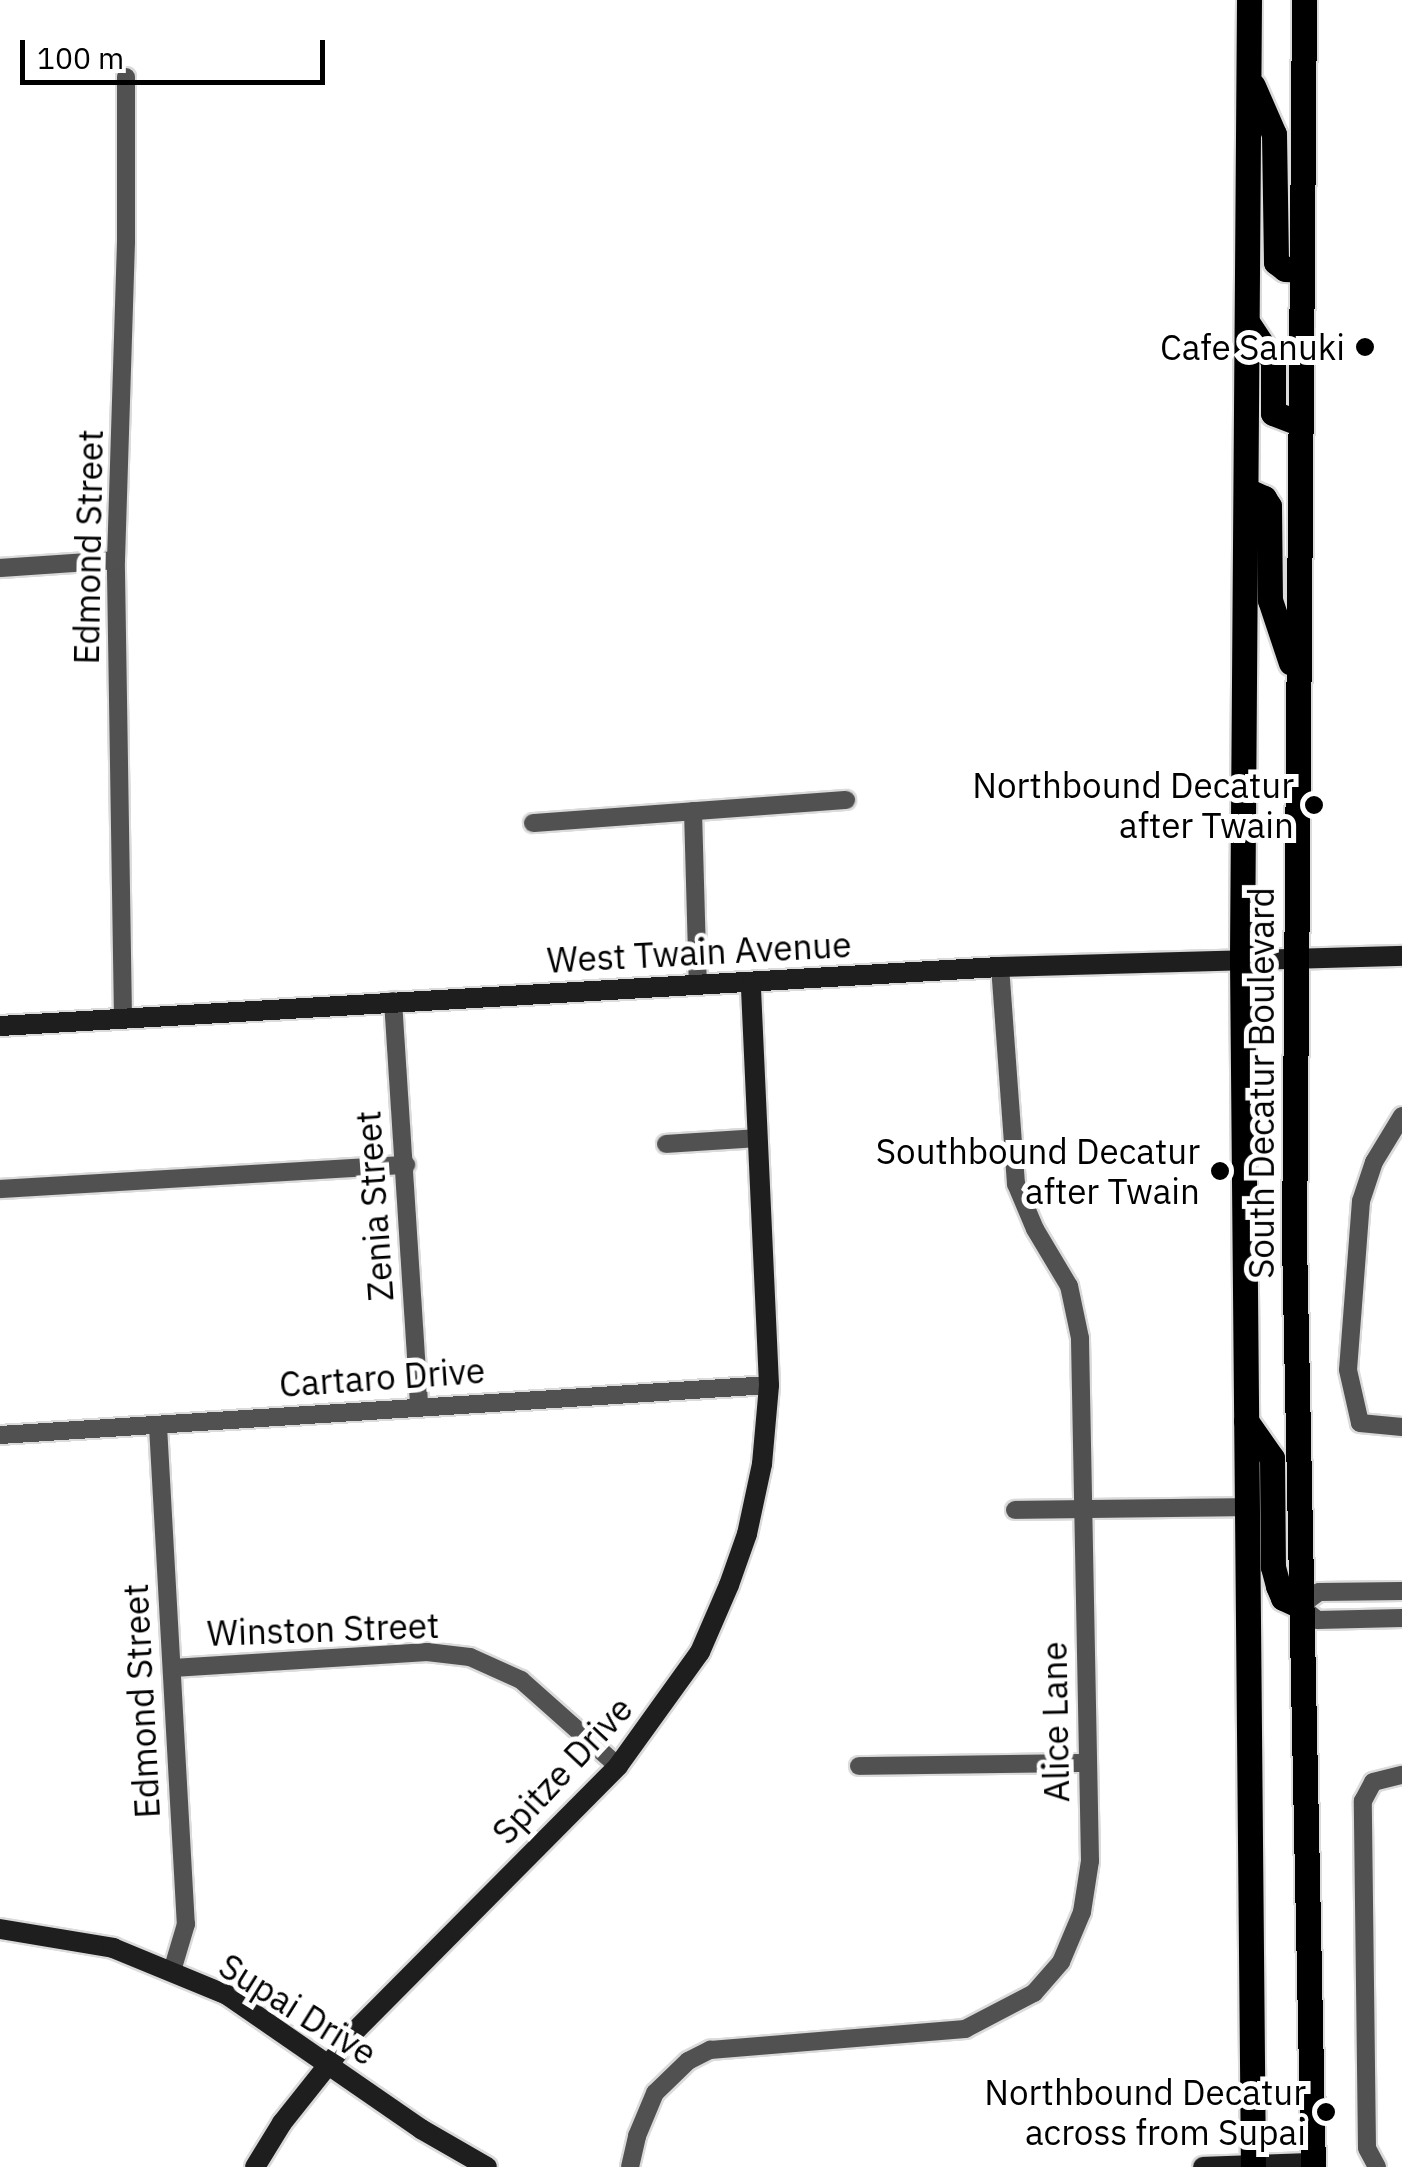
<!DOCTYPE html>
<style>
body{margin:0}
#map{position:relative;width:1402px;height:2167px;overflow:hidden;background:#fff;font-family:"IBM Plex Sans",sans-serif}
div>[style]{position:absolute}
.roads{filter:drop-shadow(2px 0 #dbdbdb) drop-shadow(-2px 0 #dbdbdb) drop-shadow(0 2px #dbdbdb) drop-shadow(0 -2px #dbdbdb)}
.street>*{height:18px;margin:-9px;padding:0 9px;transform-origin:9px;border-radius:9px;background:#515151}
.secondary>*{height:20px;margin:-10px;padding:0 10px;transform-origin:10px;border-radius:10px;background:#1e1e1e}
.primary>*{height:25px;margin:-12.5px;padding:0 12.5px;transform-origin:12.5px;border-radius:12.5px;background:#000}
.dots>*{width:28px;height:28px;translate:-50% -50%;box-sizing:border-box;border:5px solid #fff;border-radius:50%}
span{translate:-50% -50%;white-space:nowrap;text-align:center;line-height:1.15;-webkit-text-stroke:10px #fff;paint-order:stroke}
.poi-label{font-size:35px;color:#000}
.right{translate:-100% -50%;text-align:right}
.street-label{font-size:35px;color:#000}
.scale{position:absolute;left:20px;top:40px;width:305px;height:45px;box-sizing:border-box;border:5px solid #000;border-top:0;padding-left:12px;font-size:30px;line-height:35px;white-space:nowrap;color:#000;-webkit-text-stroke:8px #fff;paint-order:stroke}
</style>
<div id="map">
<div class="roads">
<div class="street">
<i style="left:0;top:568px;width:116px;rotate:-3.9deg"></i>
<i style="left:693px;top:811px;width:174px;rotate:88.4deg"></i>
<i style="left:533px;top:823px;width:314px;rotate:-4.2deg"></i>
<i style="left:393px;top:1001px;width:407px;rotate:86.3deg"></i>
<i style="left:123px;top:1018px;width:458px;rotate:-90.9deg"></i>
<i style="left:116px;top:560px;width:318px;rotate:-88.2deg"></i>
<i style="left:126px;top:242px;width:165px;rotate:-90deg"></i>
<i style="left:1402px;top:1116px;width:54px;rotate:121.3deg"></i>
<i style="left:1374px;top:1162px;width:41px;rotate:108.4deg"></i>
<i style="left:1361px;top:1201px;width:169px;rotate:94.4deg"></i>
<i style="left:1348px;top:1370px;width:54px;rotate:77.2deg"></i>
<i style="left:1360px;top:1423px;width:42px;rotate:5.4deg"></i>
<i style="left:666px;top:1144px;width:92px;rotate:-3.7deg"></i>
<i style="left:0;top:1189px;width:407px;rotate:-3.4deg"></i>
<i style="left:158px;top:1426px;width:499px;rotate:86.8deg"></i>
<i style="left:186px;top:1924px;width:49px;rotate:106.6deg"></i>
<i style="left:0;top:1435px;width:771px;rotate:-3.72deg"></i>
<i style="left:1015px;top:1510px;width:231px;rotate:-0.7deg"></i>
<i style="left:1402px;top:1591px;width:83px;rotate:179.3deg"></i>
<i style="left:1319px;top:1592px;width:24px;rotate:144deg"></i>
<i style="left:1300px;top:1606px;width:22px;rotate:39deg"></i>
<i style="left:1317px;top:1620px;width:85px;rotate:-1.3deg"></i>
<i style="left:173px;top:1668px;width:255px;rotate:-3.6deg"></i>
<i style="left:427px;top:1652px;width:43px;rotate:6.6deg"></i>
<i style="left:470px;top:1657px;width:56px;rotate:24.3deg"></i>
<i style="left:521px;top:1680px;width:130px;rotate:41.6deg"></i>
<i style="left:859px;top:1766px;width:229px;rotate:-0.8deg"></i>
<i style="left:630px;top:2167px;width:32px;rotate:-77deg"></i>
<i style="left:637px;top:2136px;width:47px;rotate:-67.3deg"></i>
<i style="left:655px;top:2093px;width:46px;rotate:-44.1deg"></i>
<i style="left:688px;top:2061px;width:25px;rotate:-27deg"></i>
<i style="left:710px;top:2050px;width:256px;rotate:-4.7deg"></i>
<i style="left:965px;top:2029px;width:78px;rotate:-27.6deg"></i>
<i style="left:1034px;top:1993px;width:41px;rotate:-48.9deg"></i>
<i style="left:1061px;top:1962px;width:54px;rotate:-67.2deg"></i>
<i style="left:1082px;top:1912px;width:52px;rotate:-81.1deg"></i>
<i style="left:1090px;top:1861px;width:523px;rotate:-91.1deg"></i>
<i style="left:1080px;top:1338px;width:53px;rotate:-101.9deg"></i>
<i style="left:1069px;top:1286px;width:66px;rotate:-120.8deg"></i>
<i style="left:1035px;top:1229px;width:49px;rotate:-112.9deg"></i>
<i style="left:1016px;top:1184px;width:218px;rotate:-94.2deg"></i>
<i style="left:1377px;top:2167px;width:21px;rotate:-118deg"></i>
<i style="left:1367px;top:2148px;width:347px;rotate:-90.7deg"></i>
<i style="left:1363px;top:1801px;width:21px;rotate:-62deg"></i>
<i style="left:1373px;top:1782px;width:30px;rotate:-14deg"></i>
</div>
<div class="secondary">
<i style="left:0;top:1026px;width:1002px;rotate:-3.38deg"></i>
<i style="left:1000px;top:967px;width:402px;rotate:-1.6deg"></i>
<i style="left:0;top:1929px;width:115px;rotate:9.5deg"></i>
<i style="left:113px;top:1948px;width:123px;rotate:22.4deg"></i>
<i style="left:227px;top:1995px;width:236px;rotate:34.6deg"></i>
<i style="left:421px;top:2129px;width:76px;rotate:29.9deg"></i>
<i style="left:255px;top:2167px;width:52px;rotate:-58.5deg"></i>
<i style="left:282px;top:2123px;width:119px;rotate:-51.5deg"></i>
<i style="left:356px;top:2030px;width:372px;rotate:-45.2deg"></i>
<i style="left:618px;top:1766px;width:140px;rotate:-54.3deg"></i>
<i style="left:700px;top:1652px;width:73px;rotate:-66.6deg"></i>
<i style="left:729px;top:1585px;width:54px;rotate:-70.6deg"></i>
<i style="left:747px;top:1534px;width:72px;rotate:-77.9deg"></i>
<i style="left:762px;top:1464px;width:79px;rotate:-84.9deg"></i>
<i style="left:769px;top:1385px;width:401px;rotate:-92.6deg"></i>
<i style="left:1203px;top:2167px;width:110px;rotate:-2.1deg"></i>
</div>
<div class="primary">
<i style="left:1249px;top:0;width:960px;rotate:90.42deg"></i>
<i style="left:1242px;top:960px;width:1207px;rotate:89.48deg"></i>
<i style="left:1304px;top:0;width:1240px;rotate:90.46deg"></i>
<i style="left:1294px;top:1240px;width:927px;rotate:88.83deg"></i>
<i style="left:1253px;top:86px;width:52px;rotate:66.4deg"></i>
<i style="left:1274px;top:134px;width:128px;rotate:89.1deg"></i>
<i style="left:1276px;top:262px;width:11px;rotate:38deg"></i>
<i style="left:1285px;top:269px;width:17px;rotate:3deg"></i>
<i style="left:1247px;top:322px;width:47px;rotate:56.3deg"></i>
<i style="left:1273px;top:361px;width:52px;rotate:90deg"></i>
<i style="left:1273px;top:413px;width:30px;rotate:21deg"></i>
<i style="left:1246px;top:490px;width:20px;rotate:24deg"></i>
<i style="left:1264px;top:498px;width:9px;rotate:58deg"></i>
<i style="left:1269px;top:506px;width:94px;rotate:89.4deg"></i>
<i style="left:1270px;top:600px;width:66px;rotate:71.6deg"></i>
<i style="left:1246px;top:1421px;width:45px;rotate:54.9deg"></i>
<i style="left:1272px;top:1458px;width:109px;rotate:89.5deg"></i>
<i style="left:1273px;top:1567px;width:20px;rotate:75deg"></i>
<i style="left:1278px;top:1586px;width:13px;rotate:67deg"></i>
<i style="left:1283px;top:1598px;width:19px;rotate:25deg"></i>
</div>
</div>
<div class="dots">
<i style="left:1365px;top:347px;background:#000"></i>
<i style="left:1314px;top:805px;background:#000"></i>
<i style="left:1220px;top:1171px;background:#000"></i>
<i style="left:1326px;top:2112px;background:#000"></i>
</div>
<div class="poi-label">
<span class="right" style="left:1345px;top:347px">Cafe Sanuki</span>
<span class="right" style="left:1294px;top:805px">Northbound Decatur<br>after Twain</span>
<span class="right" style="left:1200px;top:1171px">Southbound Decatur<br>after Twain</span>
<span class="right" style="left:1306px;top:2112px">Northbound Decatur<br>across from Supai</span>
</div>
<div class="street-label">
<span style="left:88px;top:547px;rotate:-89deg">Edmond Street</span>
<span style="left:699px;top:952px;rotate:-3deg">West Twain Avenue</span>
<span style="left:1261px;top:1083px;rotate:-90deg">South Decatur Boulevard</span>
<span style="left:374px;top:1206px;rotate:-94deg">Zenia Street</span>
<span style="left:382px;top:1377px;rotate:-4deg">Cartaro Drive</span>
<span style="left:323px;top:1629px;rotate:-2deg">Winston Street</span>
<span style="left:141px;top:1701px;rotate:-93deg">Edmond Street</span>
<span style="left:1055px;top:1722px;rotate:-91deg">Alice Lane</span>
<span style="left:562px;top:1770px;rotate:-47deg">Spitze Drive</span>
<span style="left:298px;top:2009px;rotate:32deg">Supai Drive</span>
</div>
<div class="scale">100 m</div>
</div>
